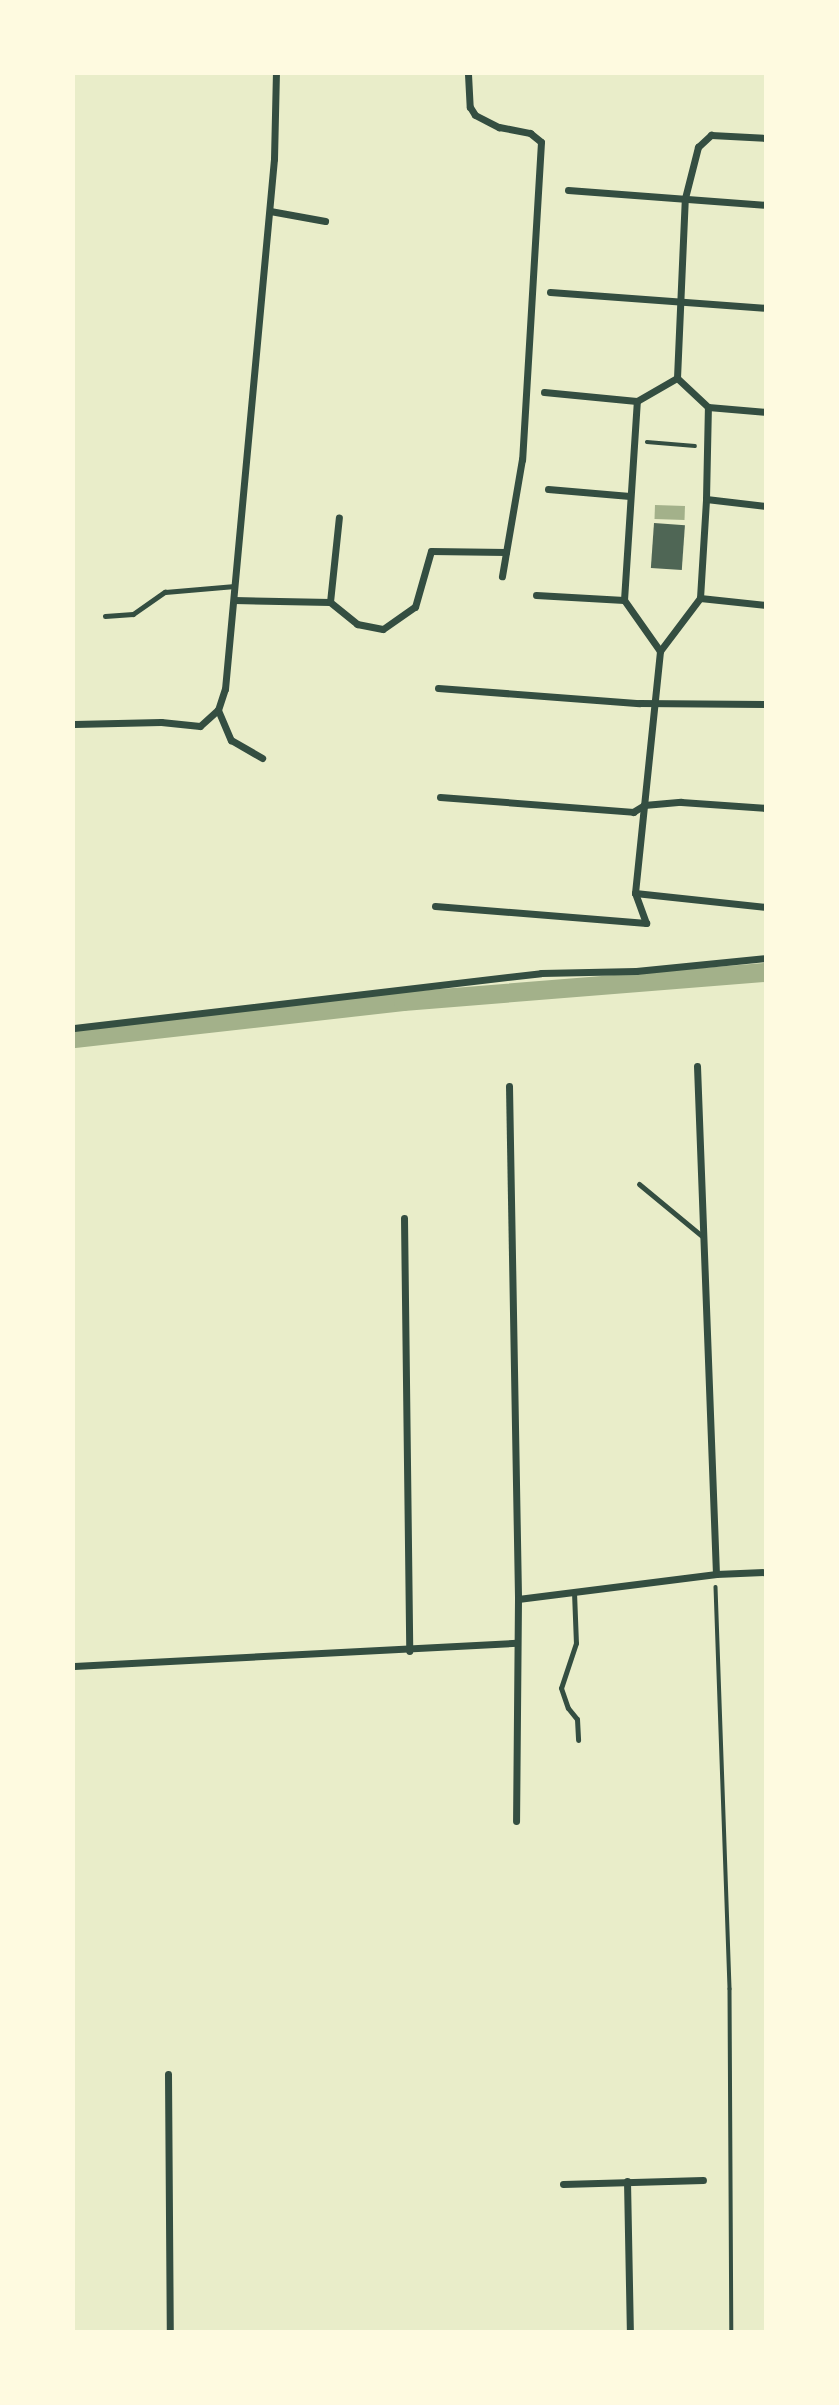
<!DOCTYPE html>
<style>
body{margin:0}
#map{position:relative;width:839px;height:2405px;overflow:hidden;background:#e9edc9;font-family:"DejaVu Sans",sans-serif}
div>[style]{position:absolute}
.water>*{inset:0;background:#a3b18a;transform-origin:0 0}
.canal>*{height:19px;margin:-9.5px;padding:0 9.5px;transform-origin:9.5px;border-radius:9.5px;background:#a3b18a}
.building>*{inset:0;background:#4f6655;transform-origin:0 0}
.path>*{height:3.5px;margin:-1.75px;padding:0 1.75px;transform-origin:1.75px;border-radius:1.75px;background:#344e41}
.service>*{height:5px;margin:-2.5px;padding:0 2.5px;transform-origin:2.5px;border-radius:2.5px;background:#344e41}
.minor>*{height:7px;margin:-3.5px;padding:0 3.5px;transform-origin:3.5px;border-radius:3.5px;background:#344e41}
span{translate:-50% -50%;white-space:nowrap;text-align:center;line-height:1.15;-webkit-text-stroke:6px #fefae0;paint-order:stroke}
.frame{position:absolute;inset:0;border:75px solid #fefae0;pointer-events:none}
</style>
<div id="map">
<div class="water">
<i style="left:655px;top:505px;width:30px;height:14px;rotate:2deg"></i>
</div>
<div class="canal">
<i style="left:74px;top:1038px;width:331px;rotate:-6.4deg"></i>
<i style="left:403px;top:1001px;width:364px;rotate:-4.6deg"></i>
</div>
<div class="building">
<i style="left:654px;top:523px;width:31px;height:45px;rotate:4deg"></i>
</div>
<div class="path">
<i style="left:647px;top:442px;width:48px;rotate:4.8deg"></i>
<i style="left:716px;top:1587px;width:402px;rotate:88deg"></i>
<i style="left:730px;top:1989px;width:343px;rotate:89.7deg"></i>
</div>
<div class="service">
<i style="left:105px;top:616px;width:28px;rotate:-4deg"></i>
<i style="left:133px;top:614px;width:39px;rotate:-35deg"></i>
<i style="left:165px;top:592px;width:70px;rotate:-4.9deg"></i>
<i style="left:639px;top:1184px;width:83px;rotate:39.6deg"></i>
<i style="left:574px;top:1592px;width:51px;rotate:87.8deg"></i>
<i style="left:576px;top:1643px;width:47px;rotate:108.4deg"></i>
<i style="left:561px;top:1688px;width:21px;rotate:71deg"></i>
<i style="left:568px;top:1708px;width:14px;rotate:51deg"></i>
<i style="left:577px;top:1719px;width:21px;rotate:87deg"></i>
</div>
<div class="minor">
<i style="left:468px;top:74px;width:33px;rotate:87deg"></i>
<i style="left:470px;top:107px;width:9px;rotate:58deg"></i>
<i style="left:475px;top:115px;width:27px;rotate:27deg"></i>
<i style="left:499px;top:127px;width:32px;rotate:11deg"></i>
<i style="left:530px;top:133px;width:14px;rotate:39deg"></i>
<i style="left:541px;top:142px;width:318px;rotate:93.4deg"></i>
<i style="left:522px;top:459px;width:119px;rotate:99.7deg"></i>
<i style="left:568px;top:190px;width:199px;rotate:4.3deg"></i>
<i style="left:270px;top:211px;width:56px;rotate:10.3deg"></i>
<i style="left:550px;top:292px;width:217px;rotate:4.2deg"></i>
<i style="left:677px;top:378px;width:180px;rotate:-87.5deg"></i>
<i style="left:685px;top:198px;width:53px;rotate:-75.7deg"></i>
<i style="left:698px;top:147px;width:18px;rotate:-43deg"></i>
<i style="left:711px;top:135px;width:55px;rotate:3.1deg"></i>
<i style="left:544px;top:392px;width:93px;rotate:5.5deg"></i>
<i style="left:708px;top:407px;width:58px;rotate:4.9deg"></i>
<i style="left:548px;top:489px;width:82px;rotate:4.9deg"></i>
<i style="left:706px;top:499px;width:60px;rotate:6.7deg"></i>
<i style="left:536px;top:595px;width:88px;rotate:3.3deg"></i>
<i style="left:700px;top:598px;width:66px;rotate:6.1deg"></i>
<i style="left:234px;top:600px;width:96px;rotate:1.2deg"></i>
<i style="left:330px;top:602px;width:35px;rotate:39deg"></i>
<i style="left:357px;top:624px;width:26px;rotate:11deg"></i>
<i style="left:383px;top:629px;width:39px;rotate:-35deg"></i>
<i style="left:415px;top:607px;width:58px;rotate:-74.1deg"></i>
<i style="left:431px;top:551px;width:75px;rotate:0.8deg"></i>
<i style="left:330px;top:602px;width:85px;rotate:-84deg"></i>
<i style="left:660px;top:651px;width:62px;rotate:-125.2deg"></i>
<i style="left:624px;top:600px;width:199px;rotate:-86.3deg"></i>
<i style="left:637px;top:401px;width:46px;rotate:-29.9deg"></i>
<i style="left:438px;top:688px;width:202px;rotate:4.3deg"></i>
<i style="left:639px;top:703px;width:127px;rotate:0.5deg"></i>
<i style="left:218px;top:710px;width:33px;rotate:67deg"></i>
<i style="left:231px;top:740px;width:36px;rotate:30deg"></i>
<i style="left:74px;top:724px;width:87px;rotate:-1.3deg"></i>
<i style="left:161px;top:722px;width:39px;rotate:6deg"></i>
<i style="left:200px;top:726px;width:24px;rotate:-42deg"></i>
<i style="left:218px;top:710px;width:22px;rotate:-72deg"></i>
<i style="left:225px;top:689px;width:532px;rotate:-84.72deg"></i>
<i style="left:274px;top:159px;width:85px;rotate:-88.7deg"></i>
<i style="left:440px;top:797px;width:194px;rotate:4.4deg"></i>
<i style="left:633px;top:812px;width:13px;rotate:-32deg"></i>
<i style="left:644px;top:805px;width:37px;rotate:-5deg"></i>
<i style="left:681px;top:802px;width:85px;rotate:4deg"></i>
<i style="left:635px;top:893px;width:132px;rotate:6.1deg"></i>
<i style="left:435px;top:906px;width:212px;rotate:4.6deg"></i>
<i style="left:646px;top:923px;width:32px;rotate:-110deg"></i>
<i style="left:635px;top:893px;width:243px;rotate:-84.1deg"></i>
<i style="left:660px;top:651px;width:66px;rotate:-53deg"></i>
<i style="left:700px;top:598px;width:99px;rotate:-86.5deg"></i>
<i style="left:706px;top:499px;width:92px;rotate:-88.8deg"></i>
<i style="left:708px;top:407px;width:42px;rotate:-136.9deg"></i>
<i style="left:74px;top:1028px;width:470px;rotate:-6.7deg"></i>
<i style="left:541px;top:973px;width:95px;rotate:-1.2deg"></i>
<i style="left:636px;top:971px;width:131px;rotate:-5.7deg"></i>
<i style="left:697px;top:1066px;width:508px;rotate:87.86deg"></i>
<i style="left:509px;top:1086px;width:513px;rotate:88.99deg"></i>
<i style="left:518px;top:1599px;width:222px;rotate:90.5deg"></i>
<i style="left:404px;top:1218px;width:433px;rotate:89.3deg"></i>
<i style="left:518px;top:1599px;width:200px;rotate:-7.2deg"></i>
<i style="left:716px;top:1574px;width:50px;rotate:-2.3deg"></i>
<i style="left:74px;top:1666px;width:443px;rotate:-3deg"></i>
<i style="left:168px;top:2074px;width:258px;rotate:89.6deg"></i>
<i style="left:627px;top:2181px;width:151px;rotate:88.9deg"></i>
<i style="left:563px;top:2184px;width:140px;rotate:-1.6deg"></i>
</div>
<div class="frame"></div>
</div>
